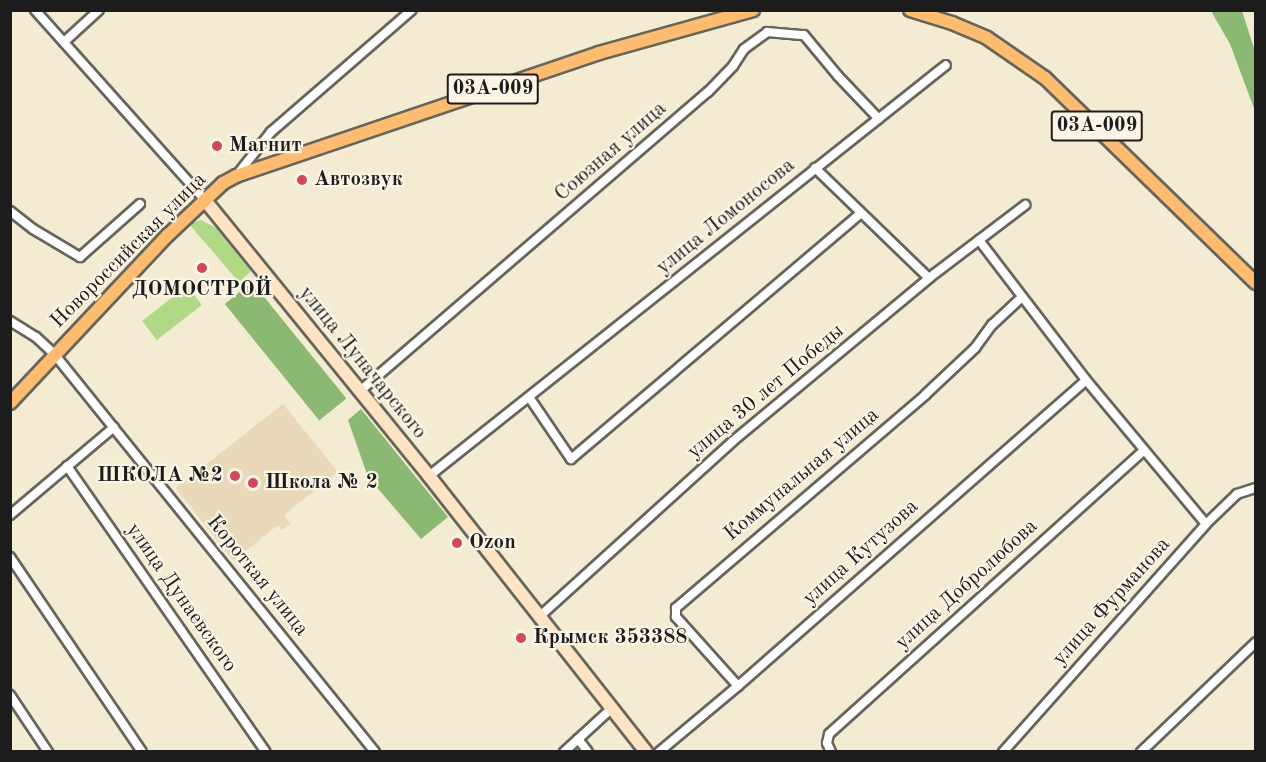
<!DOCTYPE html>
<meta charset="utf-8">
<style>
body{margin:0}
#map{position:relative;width:1266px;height:762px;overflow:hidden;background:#f3ebd2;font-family:"Old Standard TT",serif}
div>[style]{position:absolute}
.built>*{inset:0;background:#e9d9ba}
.green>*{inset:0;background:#afd985;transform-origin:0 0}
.forest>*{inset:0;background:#8bb972;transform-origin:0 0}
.roads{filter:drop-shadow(2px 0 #67645c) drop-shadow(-2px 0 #67645c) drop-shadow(0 2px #67645c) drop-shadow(0 -2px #67645c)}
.minor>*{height:8px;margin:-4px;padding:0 4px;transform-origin:4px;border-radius:4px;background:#fff}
.secondary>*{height:12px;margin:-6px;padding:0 6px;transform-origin:6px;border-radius:6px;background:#fee4c5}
.primary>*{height:12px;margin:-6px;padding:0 6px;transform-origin:6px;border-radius:6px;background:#fdbc6f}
.dots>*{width:16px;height:16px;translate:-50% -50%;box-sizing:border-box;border:3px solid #fcf5e5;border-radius:50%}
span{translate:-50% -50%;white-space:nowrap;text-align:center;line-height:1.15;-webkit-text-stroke:4.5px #fcf5e5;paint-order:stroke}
.shield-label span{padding:2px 4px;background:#fcf5e5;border:2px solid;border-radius:4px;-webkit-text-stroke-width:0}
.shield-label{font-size:20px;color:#1c1c1c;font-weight:700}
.poi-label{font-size:21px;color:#1c1c1c;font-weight:700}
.left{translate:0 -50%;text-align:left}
.right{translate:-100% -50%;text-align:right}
.street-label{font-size:21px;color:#1c1c1c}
.frame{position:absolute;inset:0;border:12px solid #1c1c1c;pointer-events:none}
</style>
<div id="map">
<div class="built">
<i style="clip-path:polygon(283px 404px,338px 472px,284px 515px,291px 524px,282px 530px,278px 525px,233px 561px,176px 488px)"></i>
</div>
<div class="green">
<i style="clip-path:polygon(201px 220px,216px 228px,251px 271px,239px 282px,189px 224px)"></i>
<i style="left:187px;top:286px;width:24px;height:57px;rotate:52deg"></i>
</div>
<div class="forest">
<i style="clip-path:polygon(1211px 11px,1242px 11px,1255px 51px,1255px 111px,1230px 44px)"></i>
<i style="left:252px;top:282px;width:150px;height:35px;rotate:51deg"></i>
<i style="clip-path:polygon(361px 409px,448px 517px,421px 539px,368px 477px,348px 420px)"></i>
</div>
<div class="roads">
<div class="minor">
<i style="left:35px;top:10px;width:254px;rotate:48.2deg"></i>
<i style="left:64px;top:42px;width:47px;rotate:-42.4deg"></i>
<i style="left:815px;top:168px;width:158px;rotate:44deg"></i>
<i style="left:236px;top:176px;width:56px;rotate:-51.5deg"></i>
<i style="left:271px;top:132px;width:186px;rotate:-40.9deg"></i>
<i style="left:10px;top:211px;width:29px;rotate:38deg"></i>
<i style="left:33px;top:229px;width:55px;rotate:30.8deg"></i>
<i style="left:80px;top:257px;width:80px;rotate:-41.5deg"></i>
<i style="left:979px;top:240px;width:176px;rotate:52.6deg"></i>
<i style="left:1086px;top:380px;width:187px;rotate:50.2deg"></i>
<i style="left:10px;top:321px;width:31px;rotate:32deg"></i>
<i style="left:36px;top:337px;width:26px;rotate:43deg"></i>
<i style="left:55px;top:355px;width:510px;rotate:51.13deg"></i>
<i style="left:360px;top:391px;width:459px;rotate:-40.7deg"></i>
<i style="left:708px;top:92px;width:36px;rotate:-46deg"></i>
<i style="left:733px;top:66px;width:20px;rotate:-57deg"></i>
<i style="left:744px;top:49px;width:29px;rotate:-36deg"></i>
<i style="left:767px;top:32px;width:37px;rotate:5deg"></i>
<i style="left:804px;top:35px;width:53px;rotate:50.3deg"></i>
<i style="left:838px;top:76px;width:59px;rotate:46.4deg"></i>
<i style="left:529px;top:397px;width:75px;rotate:55.9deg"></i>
<i style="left:571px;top:459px;width:379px;rotate:-40.3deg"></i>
<i style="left:67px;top:466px;width:348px;rotate:55.2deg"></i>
<i style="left:429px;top:476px;width:660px;rotate:-38.48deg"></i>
<i style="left:10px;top:515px;width:136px;rotate:-40.2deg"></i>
<i style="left:10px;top:557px;width:235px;rotate:55.9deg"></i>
<i style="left:539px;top:617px;width:262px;rotate:-42.2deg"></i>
<i style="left:733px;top:441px;width:255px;rotate:-39.7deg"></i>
<i style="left:929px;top:278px;width:121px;rotate:-37.2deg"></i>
<i style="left:738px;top:686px;width:93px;rotate:-131.9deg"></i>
<i style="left:676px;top:617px;width:9px;rotate:-90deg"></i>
<i style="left:676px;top:608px;width:328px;rotate:-40.5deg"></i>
<i style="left:925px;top:395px;width:69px;rotate:-43.2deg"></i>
<i style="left:975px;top:348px;width:29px;rotate:-54deg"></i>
<i style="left:992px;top:325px;width:41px;rotate:-43deg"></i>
<i style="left:10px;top:695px;width:69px;rotate:56.3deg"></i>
<i style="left:578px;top:739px;width:16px;rotate:52deg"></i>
<i style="left:564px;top:752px;width:64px;rotate:-42.5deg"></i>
<i style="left:659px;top:752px;width:103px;rotate:-39.9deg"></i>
<i style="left:738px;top:686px;width:463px;rotate:-41.3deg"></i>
<i style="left:831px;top:752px;width:10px;rotate:-114deg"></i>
<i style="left:827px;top:743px;width:9px;rotate:-77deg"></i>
<i style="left:829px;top:734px;width:424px;rotate:-42deg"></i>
<i style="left:1003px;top:752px;width:305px;rotate:-48.3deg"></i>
<i style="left:1206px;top:524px;width:43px;rotate:-44.1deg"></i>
<i style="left:1237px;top:494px;width:20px;rotate:-18deg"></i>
<i style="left:1141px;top:752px;width:159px;rotate:-43.7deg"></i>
</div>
<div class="secondary">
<i style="left:204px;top:199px;width:357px;rotate:50.9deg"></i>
<i style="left:429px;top:476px;width:351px;rotate:51.8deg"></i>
</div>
<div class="primary">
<i style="left:910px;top:10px;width:44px;rotate:17.2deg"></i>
<i style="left:952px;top:23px;width:38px;rotate:23deg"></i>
<i style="left:987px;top:38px;width:70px;rotate:34.6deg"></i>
<i style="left:1045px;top:78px;width:294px;rotate:44.2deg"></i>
<i style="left:10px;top:403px;width:231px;rotate:-46.8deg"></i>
<i style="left:168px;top:235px;width:76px;rotate:-43.4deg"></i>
<i style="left:223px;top:183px;width:15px;rotate:-28deg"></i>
<i style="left:236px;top:176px;width:383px;rotate:-18.7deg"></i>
<i style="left:599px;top:53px;width:160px;rotate:-15.6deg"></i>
</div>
</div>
<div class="dots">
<i style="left:217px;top:146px;background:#d1495b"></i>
<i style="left:302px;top:180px;background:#d1495b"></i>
<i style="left:202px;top:268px;background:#d1495b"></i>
<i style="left:235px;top:476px;background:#d1495b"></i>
<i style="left:253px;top:483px;background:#d1495b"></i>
<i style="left:457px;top:543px;background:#d1495b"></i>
<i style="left:521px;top:638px;background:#d1495b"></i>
</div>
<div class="shield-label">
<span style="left:493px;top:89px">03А-009</span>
<span style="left:1097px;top:126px">03А-009</span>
</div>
<div class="poi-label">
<span class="left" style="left:229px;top:146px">Магнит</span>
<span class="left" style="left:314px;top:180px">Автозвук</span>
<span style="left:202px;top:290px">ДОМОСТРОЙ</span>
<span class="right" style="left:223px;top:476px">ШКОЛА №2</span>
<span class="left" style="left:265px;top:483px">Школа № 2</span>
<span class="left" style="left:469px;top:543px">Ozon</span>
<span class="left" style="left:533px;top:638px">Крымск 353388</span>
</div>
<div class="street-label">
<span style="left:611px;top:152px;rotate:-41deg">Союзная улица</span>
<span style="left:726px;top:217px;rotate:-39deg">улица Ломоносова</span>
<span style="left:129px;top:251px;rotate:-45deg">Новороссийская улица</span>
<span style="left:362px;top:363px;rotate:51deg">улица Луначарского</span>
<span style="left:766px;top:392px;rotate:-40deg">улица 30 лет Победы</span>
<span style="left:802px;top:475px;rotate:-40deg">Коммунальная улица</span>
<span style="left:861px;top:553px;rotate:-42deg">улица Кутузова</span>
<span style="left:257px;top:576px;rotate:51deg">Короткая улица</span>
<span style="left:967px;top:585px;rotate:-42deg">улица Добролюбова</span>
<span style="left:181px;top:598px;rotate:55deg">улица Дунаевского</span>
<span style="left:1112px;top:602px;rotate:-48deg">улица Фурманова</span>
</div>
<div class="frame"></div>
</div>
